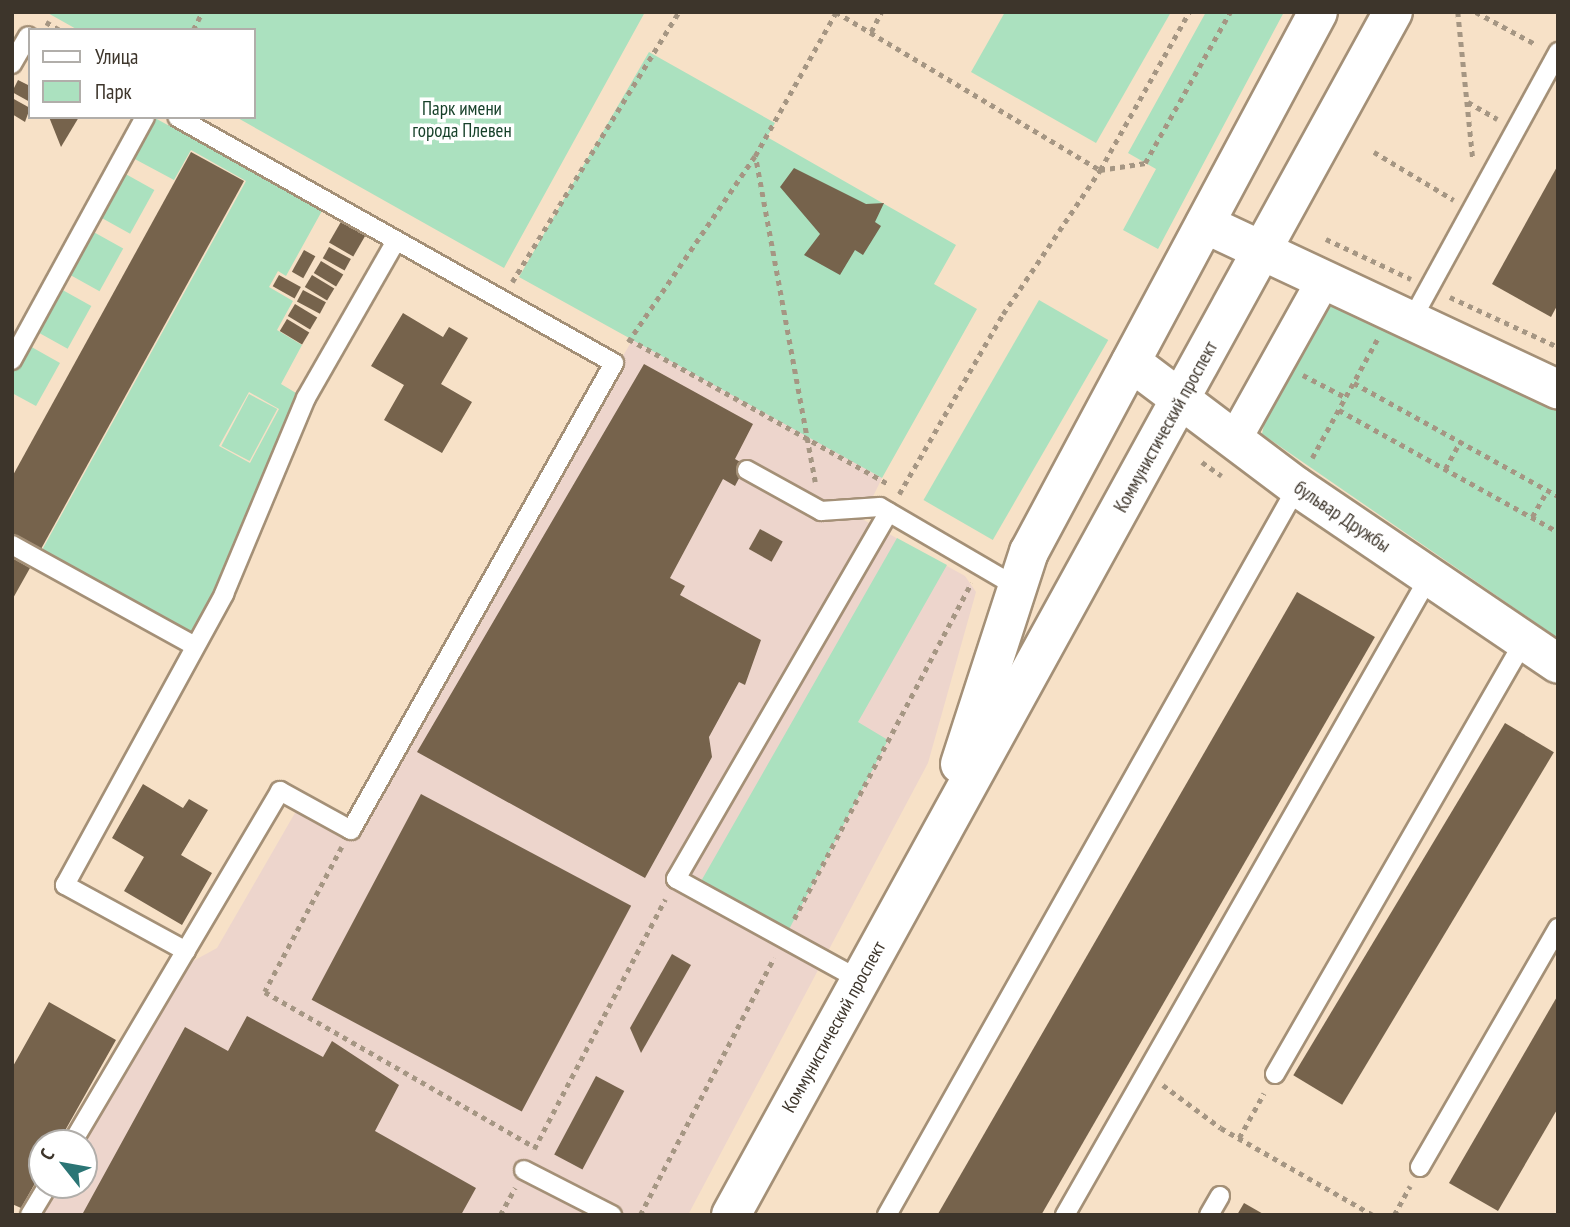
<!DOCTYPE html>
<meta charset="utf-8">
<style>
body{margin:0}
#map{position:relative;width:1570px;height:1227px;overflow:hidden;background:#f7e1c7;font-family:"PT Sans Narrow",sans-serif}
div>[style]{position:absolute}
.commercial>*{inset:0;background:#edd5cc}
.green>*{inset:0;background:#abe1bf;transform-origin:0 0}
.building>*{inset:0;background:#76634c;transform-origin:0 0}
.path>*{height:4.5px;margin-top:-2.25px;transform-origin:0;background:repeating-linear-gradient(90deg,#a59683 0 5px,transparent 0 10px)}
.roads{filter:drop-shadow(2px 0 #a49077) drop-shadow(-2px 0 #a49077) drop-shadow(0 2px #a49077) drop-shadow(0 -2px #a49077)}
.service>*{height:18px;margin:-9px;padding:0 9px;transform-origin:9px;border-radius:9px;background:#fff}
.minor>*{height:33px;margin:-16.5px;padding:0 16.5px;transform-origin:16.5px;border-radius:16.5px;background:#fff}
.tertiary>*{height:38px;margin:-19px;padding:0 19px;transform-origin:19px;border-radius:19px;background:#fff}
.secondary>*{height:38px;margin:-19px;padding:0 19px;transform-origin:19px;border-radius:19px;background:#fff}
span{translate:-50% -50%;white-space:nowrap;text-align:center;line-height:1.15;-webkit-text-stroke:7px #fff;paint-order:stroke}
.park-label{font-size:19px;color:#17412a}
.street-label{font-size:19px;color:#3d352b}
.frame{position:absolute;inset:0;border:14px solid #3d352b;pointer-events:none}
.legend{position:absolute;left:28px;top:28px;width:228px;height:91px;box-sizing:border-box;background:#fff;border:2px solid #b1aeaa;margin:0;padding:9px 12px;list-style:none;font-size:21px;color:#3d352b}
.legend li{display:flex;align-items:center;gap:14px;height:35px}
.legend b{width:35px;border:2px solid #b1aeaa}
.north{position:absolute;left:28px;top:1129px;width:70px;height:70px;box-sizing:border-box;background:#fff;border:2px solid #b1aeaa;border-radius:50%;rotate:301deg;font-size:19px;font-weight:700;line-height:28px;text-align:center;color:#3d352b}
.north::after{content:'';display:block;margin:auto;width:24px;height:32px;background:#2b7575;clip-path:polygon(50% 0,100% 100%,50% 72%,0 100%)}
</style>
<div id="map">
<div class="commercial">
<i style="clip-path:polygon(634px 337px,882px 478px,862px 519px,965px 576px,976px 592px,928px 763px,688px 1215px,43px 1215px,56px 1185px,84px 1185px,79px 1143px,175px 971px,217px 948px,303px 799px,352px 823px)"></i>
</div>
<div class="green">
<i style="clip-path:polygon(46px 12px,645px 12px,504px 268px,236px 117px,254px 117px,254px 30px,78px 30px)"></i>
<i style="clip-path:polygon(1005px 12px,1171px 12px,1096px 143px,971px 72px)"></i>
<i style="clip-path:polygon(1206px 12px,1284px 12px,1158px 249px,1123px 230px,1156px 169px,1128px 153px)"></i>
<i style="clip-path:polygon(649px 52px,775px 123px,767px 137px,956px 245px,934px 284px,977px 309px,882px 478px,519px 277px)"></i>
<i style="clip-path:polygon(evenodd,153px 117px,323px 209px,286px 276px,278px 271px,269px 287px,293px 301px,277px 330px,302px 345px,281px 384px,301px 396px,194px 634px,42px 550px,246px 181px,191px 150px,174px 180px,131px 157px,153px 117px,249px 392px,279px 409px,250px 463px,219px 446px,249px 392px)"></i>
<i style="left:122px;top:172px;width:37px;height:50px;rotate:29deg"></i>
<i style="left:90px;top:230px;width:38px;height:49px;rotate:29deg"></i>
<i style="left:59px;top:288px;width:37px;height:49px;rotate:29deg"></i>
<i style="left:1039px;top:300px;width:80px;height:231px;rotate:30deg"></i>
<i style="clip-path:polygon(1330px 301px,1558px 399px,1558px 638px,1262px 434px,1267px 411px)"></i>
<i style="clip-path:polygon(28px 345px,60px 363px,36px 406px,12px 393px,12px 373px)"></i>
<i style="left:249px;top:394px;width:32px;height:59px;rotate:28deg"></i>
<i style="clip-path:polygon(897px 538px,947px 565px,858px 722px,888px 740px,784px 939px,696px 890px)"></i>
</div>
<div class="building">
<i style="clip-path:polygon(18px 80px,30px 86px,30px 102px,12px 92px)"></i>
<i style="clip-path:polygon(12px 98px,30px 108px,25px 122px,12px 114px)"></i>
<i style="clip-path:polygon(49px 117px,79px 117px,61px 147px)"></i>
<i style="clip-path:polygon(191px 152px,244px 181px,41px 549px,12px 533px,12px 477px)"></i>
<i style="clip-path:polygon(1558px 165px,1558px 304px,1551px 317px,1492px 284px)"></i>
<i style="clip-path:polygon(794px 168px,866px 204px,884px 203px,875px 222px,881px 226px,863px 255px,855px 250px,840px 275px,804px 255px,820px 234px,780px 187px)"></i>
<i style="left:342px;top:220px;width:28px;height:26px;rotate:30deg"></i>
<i style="left:329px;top:247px;width:25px;height:13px;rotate:29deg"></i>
<i style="left:304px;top:250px;width:13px;height:25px;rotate:29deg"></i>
<i style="left:321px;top:261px;width:26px;height:14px;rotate:31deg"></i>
<i style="left:279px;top:275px;width:25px;height:13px;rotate:29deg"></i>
<i style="left:312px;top:275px;width:26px;height:14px;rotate:31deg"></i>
<i style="left:303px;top:290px;width:26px;height:13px;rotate:28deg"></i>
<i style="left:295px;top:304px;width:26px;height:14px;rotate:31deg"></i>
<i style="clip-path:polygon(403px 313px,443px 337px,449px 327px,468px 338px,441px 384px,472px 402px,442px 453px,384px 420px,404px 385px,371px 366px)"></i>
<i style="left:287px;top:319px;width:26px;height:14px;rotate:31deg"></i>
<i style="clip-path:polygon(644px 364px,753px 424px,735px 459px,746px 465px,735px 486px,723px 479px,670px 578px,685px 586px,680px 595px,761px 640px,745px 685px,739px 682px,709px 737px,712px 757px,645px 878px,417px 752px)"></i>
<i style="left:760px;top:529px;width:26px;height:23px;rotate:29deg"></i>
<i style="clip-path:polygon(12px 558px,30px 568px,12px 600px)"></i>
<i style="left:1297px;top:592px;width:90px;height:719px;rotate:30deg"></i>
<i style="left:1505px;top:723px;width:57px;height:411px;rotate:31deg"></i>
<i style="clip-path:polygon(143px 784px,183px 808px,189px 799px,208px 810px,181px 855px,212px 873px,182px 925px,124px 891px,144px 857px,112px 838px)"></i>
<i style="left:421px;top:794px;width:238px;height:233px;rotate:28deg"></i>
<i style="clip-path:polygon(672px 954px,691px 965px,641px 1053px,630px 1028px)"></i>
<i style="clip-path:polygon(1558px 995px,1558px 1108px,1498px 1211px,1449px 1183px)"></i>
<i style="clip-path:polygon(49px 1002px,116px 1040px,58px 1143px,42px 1143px,42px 1171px,21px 1208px,12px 1204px,12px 1068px)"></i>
<i style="clip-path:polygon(247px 1016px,323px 1057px,332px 1041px,399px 1085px,375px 1131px,476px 1188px,461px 1215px,83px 1213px,185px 1027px,228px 1051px)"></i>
<i style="left:596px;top:1076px;width:32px;height:89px;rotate:28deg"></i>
<i style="clip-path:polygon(1244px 1203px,1265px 1215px,1237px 1215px)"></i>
</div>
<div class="path">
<i style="left:836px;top:12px;width:308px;rotate:30.9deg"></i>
<i style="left:1100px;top:170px;width:46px;rotate:-8.8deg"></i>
<i style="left:1145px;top:163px;width:173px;rotate:-60.6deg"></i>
<i style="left:1458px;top:12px;width:148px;rotate:84.2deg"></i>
<i style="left:1476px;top:12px;width:69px;rotate:28.4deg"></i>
<i style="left:46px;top:22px;width:16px;rotate:30deg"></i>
<i style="left:193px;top:30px;width:20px;rotate:-63deg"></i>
<i style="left:871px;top:32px;width:22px;rotate:-63deg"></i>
<i style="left:1468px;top:102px;width:34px;rotate:30deg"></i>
<i style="left:1374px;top:152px;width:93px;rotate:31deg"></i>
<i style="left:1326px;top:239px;width:94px;rotate:25.2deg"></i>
<i style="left:512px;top:282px;width:317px;rotate:-58.3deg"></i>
<i style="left:1450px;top:297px;width:119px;rotate:24.8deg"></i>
<i style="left:629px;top:339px;width:297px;rotate:29.2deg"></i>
<i style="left:628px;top:342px;width:225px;rotate:-55.7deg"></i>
<i style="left:1303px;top:375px;width:47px;rotate:27.6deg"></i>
<i style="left:1354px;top:383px;width:233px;rotate:29deg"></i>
<i style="left:1339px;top:410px;width:251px;rotate:29.1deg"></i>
<i style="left:1312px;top:458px;width:135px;rotate:-61.2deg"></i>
<i style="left:1202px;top:462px;width:24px;rotate:35deg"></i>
<i style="left:1445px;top:469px;width:31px;rotate:-61deg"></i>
<i style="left:815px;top:482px;width:331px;rotate:-100.4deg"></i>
<i style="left:755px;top:156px;width:165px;rotate:-60.6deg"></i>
<i style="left:899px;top:494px;width:208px;rotate:-60deg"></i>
<i style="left:1003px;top:314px;width:174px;rotate:-56deg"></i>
<i style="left:1100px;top:170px;width:181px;rotate:-60.6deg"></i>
<i style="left:1532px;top:517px;width:30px;rotate:-60deg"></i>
<i style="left:342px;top:847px;width:164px;rotate:118deg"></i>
<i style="left:265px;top:992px;width:311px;rotate:29.9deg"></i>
<i style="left:794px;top:919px;width:380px;rotate:-62.2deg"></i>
<i style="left:1163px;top:1085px;width:72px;rotate:36.6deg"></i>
<i style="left:1221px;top:1128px;width:175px;rotate:29.8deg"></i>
<i style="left:1239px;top:1138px;width:51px;rotate:-60.9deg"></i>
<i style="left:534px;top:1149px;width:282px;rotate:-62.3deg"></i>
<i style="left:500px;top:1215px;width:31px;rotate:-61deg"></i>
<i style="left:640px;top:1215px;width:290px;rotate:-62.5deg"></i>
<i style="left:1394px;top:1215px;width:33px;rotate:-61deg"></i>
</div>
<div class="roads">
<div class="service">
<i style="left:12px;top:64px;width:32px;rotate:-60deg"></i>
<i style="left:1411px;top:321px;width:307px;rotate:-61.3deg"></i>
<i style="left:12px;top:360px;width:277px;rotate:-61.3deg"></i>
<i style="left:747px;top:470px;width:85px;rotate:29deg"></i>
<i style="left:821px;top:511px;width:59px;rotate:-3.9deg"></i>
<i style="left:880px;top:507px;width:156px;rotate:30.3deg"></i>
<i style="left:12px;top:545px;width:209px;rotate:28.9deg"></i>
<i style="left:186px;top:951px;width:138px;rotate:-151.4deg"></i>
<i style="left:65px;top:885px;width:332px;rotate:-61.3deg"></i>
<i style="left:224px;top:594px;width:212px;rotate:-67.3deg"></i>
<i style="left:306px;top:398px;width:181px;rotate:-60.2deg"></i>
<i style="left:860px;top:980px;width:210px;rotate:-151.2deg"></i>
<i style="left:676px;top:879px;width:424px;rotate:-59.9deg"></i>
<i style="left:1275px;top:1074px;width:499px;rotate:-60.1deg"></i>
<i style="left:72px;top:1143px;width:409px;rotate:-59.4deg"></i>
<i style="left:280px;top:791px;width:81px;rotate:28.8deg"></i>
<i style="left:351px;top:830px;width:536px;rotate:-60.61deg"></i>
<i style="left:614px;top:363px;width:501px;rotate:-150.62deg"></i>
<i style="left:1420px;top:1167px;width:276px;rotate:-60deg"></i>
<i style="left:524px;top:1170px;width:99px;rotate:27.1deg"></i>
<i style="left:30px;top:1215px;width:35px;rotate:-59deg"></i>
<i style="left:887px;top:1215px;width:836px;rotate:-60.61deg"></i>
<i style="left:1065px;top:1215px;width:735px;rotate:-60.29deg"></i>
<i style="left:1209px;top:1215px;width:22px;rotate:-60deg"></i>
</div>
<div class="minor">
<i style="left:1234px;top:439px;width:182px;rotate:-60.8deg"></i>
</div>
<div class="tertiary">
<i style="left:1205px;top:224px;width:390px;rotate:25.1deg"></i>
<i style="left:1131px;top:362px;width:208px;rotate:37deg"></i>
<i style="left:1297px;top:487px;width:315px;rotate:34.1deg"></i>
</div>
<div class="secondary">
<i style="left:960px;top:764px;width:223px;rotate:-72deg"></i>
<i style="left:1029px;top:552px;width:612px;rotate:-61.84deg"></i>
<i style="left:731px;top:1215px;width:1373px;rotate:-61.18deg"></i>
</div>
</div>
<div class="park-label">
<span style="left:462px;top:120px">Парк имени<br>города Плевен</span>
</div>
<div class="street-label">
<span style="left:1166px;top:427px;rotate:-61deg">Коммунистический проспект</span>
<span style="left:1342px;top:517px;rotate:34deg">бульвар Дружбы</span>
<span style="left:834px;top:1027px;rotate:-61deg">Коммунистический проспект</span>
</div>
<div class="frame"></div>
<ul class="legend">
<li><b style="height:9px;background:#fff"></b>Улица</li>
<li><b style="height:19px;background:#abe1bf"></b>Парк</li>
</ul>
<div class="north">С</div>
</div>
